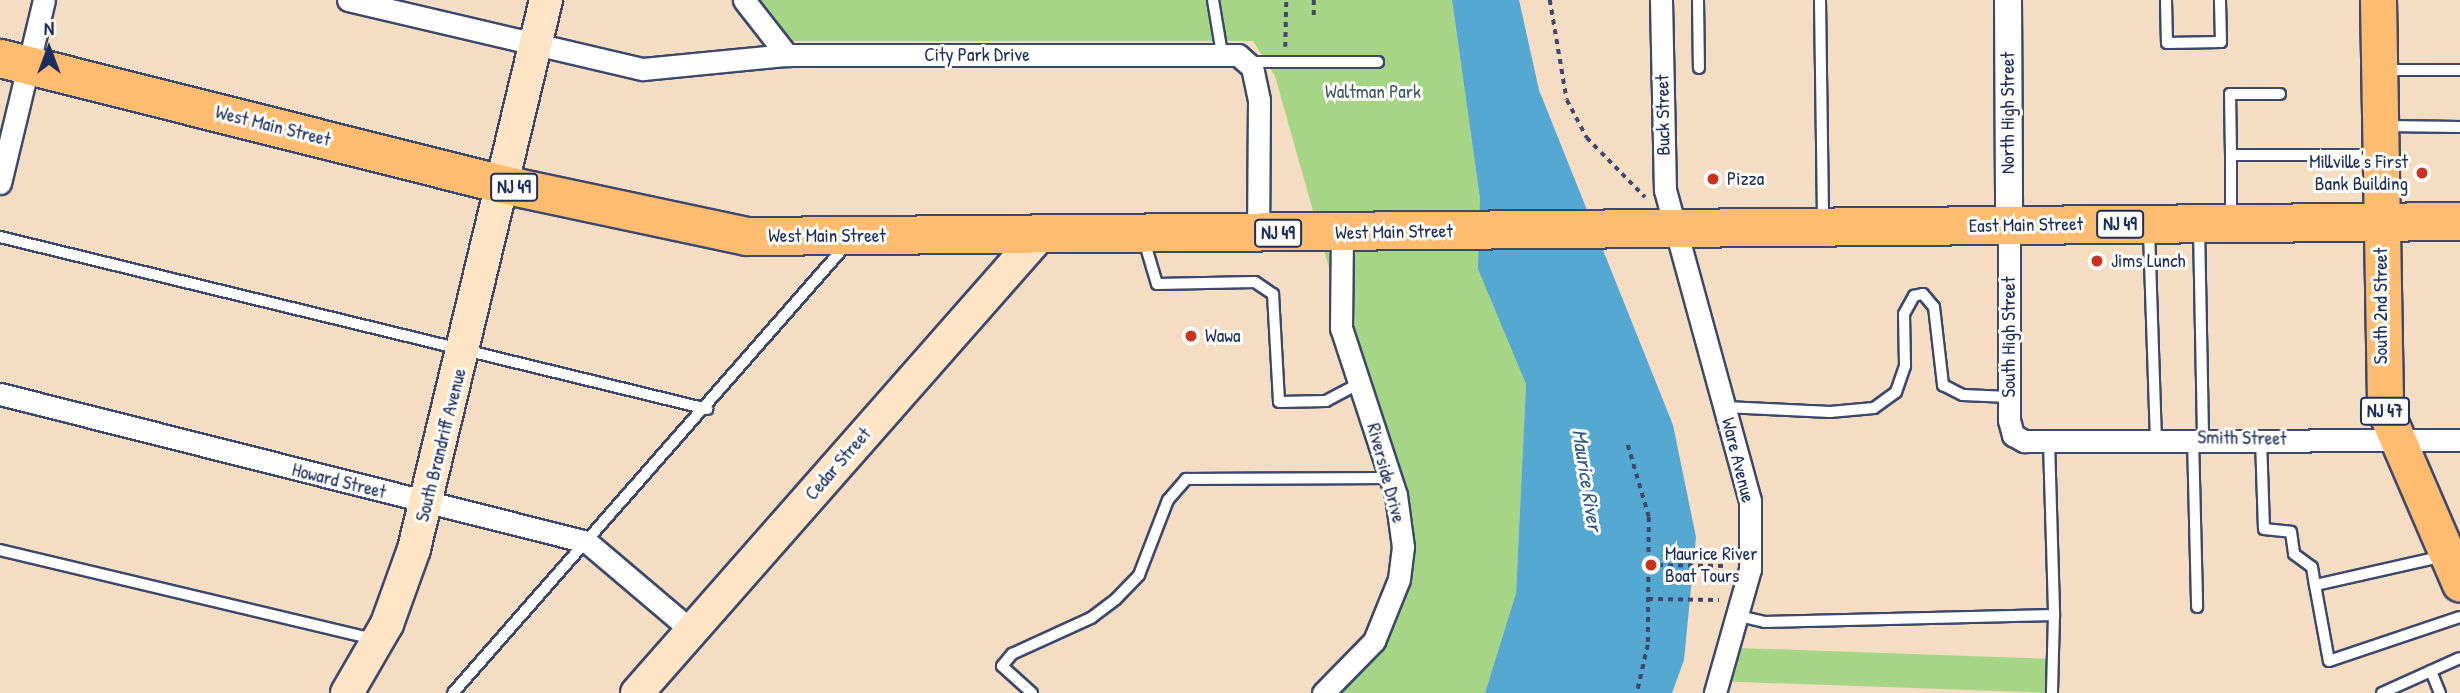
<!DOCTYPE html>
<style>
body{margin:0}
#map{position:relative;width:2460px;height:693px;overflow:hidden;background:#f5ddc3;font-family:"Patrick Hand",sans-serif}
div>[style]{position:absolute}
.green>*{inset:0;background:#a6d685;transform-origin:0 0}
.water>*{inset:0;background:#55a8d1}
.path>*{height:3.5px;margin-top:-1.75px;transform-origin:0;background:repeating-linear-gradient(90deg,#3c496d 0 5px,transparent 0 10px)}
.roads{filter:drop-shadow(2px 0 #3c496d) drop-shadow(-2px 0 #3c496d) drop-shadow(0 2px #3c496d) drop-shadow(0 -2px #3c496d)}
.service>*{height:10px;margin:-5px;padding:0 5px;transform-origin:5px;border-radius:5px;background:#fff}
.minor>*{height:21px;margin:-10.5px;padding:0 10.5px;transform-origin:10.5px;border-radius:10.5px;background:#fff}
.tertiary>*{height:26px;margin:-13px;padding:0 13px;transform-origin:13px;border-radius:13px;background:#fff}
.secondary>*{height:32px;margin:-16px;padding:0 16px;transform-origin:16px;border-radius:16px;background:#ffe4c6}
.primary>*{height:35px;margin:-17.5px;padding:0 17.5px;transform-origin:17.5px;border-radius:17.5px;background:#febc70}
.trunk>*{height:37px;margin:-18.5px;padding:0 18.5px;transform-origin:18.5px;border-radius:18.5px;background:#febc70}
.dots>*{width:19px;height:19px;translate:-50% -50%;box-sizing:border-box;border:4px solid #fdfcf7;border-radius:50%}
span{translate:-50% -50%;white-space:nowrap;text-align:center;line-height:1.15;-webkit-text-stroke:6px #fdfcf7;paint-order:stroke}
.shield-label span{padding:2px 5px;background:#fdfcf7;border:2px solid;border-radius:5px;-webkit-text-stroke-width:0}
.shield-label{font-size:18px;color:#1b2f5e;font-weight:700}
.street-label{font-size:19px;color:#1b2f5e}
.park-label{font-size:19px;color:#3e5968}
.poi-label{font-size:19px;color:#1b2f5e}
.right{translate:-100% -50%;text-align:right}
.left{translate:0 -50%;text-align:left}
.water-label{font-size:21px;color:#2f5986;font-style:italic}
.north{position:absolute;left:14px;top:14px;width:70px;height:70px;-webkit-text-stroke:5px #fdfcf7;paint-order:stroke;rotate:0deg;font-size:19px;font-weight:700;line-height:28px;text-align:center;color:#1b2f5e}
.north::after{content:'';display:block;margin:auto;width:24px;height:32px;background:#1b2f5e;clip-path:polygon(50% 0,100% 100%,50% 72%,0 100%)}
</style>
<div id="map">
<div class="green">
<i style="clip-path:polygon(761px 0,1452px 0,1480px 199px,1526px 384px,1516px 593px,1485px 693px,1318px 693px,1387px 615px,1410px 556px,1275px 76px,1253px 41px,793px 41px)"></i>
<i style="left:2055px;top:659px;width:34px;height:328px;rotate:92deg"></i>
</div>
<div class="water">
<i style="clip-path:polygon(1452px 0,1519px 0,1539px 90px,1673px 425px,1696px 537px,1684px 660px,1672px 693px,1485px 693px,1516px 593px,1526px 384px,1478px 269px,1480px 199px)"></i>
</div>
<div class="path">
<i style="left:1314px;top:0;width:17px;rotate:90deg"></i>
<i style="left:1550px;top:0;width:101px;rotate:80.4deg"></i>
<i style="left:1567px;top:100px;width:43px;rotate:62.2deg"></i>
<i style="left:1587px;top:138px;width:83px;rotate:45.5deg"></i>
<i style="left:1285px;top:47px;width:47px;rotate:-88.8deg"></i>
<i style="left:1628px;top:445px;width:75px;rotate:73.7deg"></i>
<i style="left:1649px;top:517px;width:128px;rotate:90.4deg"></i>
<i style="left:1648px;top:645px;width:49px;rotate:102.9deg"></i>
<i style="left:1648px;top:565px;width:79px;rotate:0.7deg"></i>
<i style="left:1648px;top:599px;width:71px;rotate:0.8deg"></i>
</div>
<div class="roads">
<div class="service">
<i style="left:1213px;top:0;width:55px;rotate:80.5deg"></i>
<i style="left:1698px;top:0;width:68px;rotate:89.2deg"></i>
<i style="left:1820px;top:0;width:221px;rotate:89.2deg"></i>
<i style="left:2166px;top:0;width:43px;rotate:88.7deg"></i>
<i style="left:2167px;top:43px;width:54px;rotate:-1.1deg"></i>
<i style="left:2221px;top:42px;width:42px;rotate:-91.4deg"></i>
<i style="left:1247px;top:62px;width:131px"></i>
<i style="left:2382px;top:70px;width:78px"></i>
<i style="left:2386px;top:126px;width:74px;rotate:0.8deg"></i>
<i style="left:2231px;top:155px;width:61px;rotate:-90.9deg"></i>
<i style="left:2230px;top:94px;width:50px"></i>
<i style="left:2231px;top:216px;width:61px;rotate:-90deg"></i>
<i style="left:2231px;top:155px;width:147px"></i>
<i style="left:2199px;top:227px;width:211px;rotate:88.9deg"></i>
<i style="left:2149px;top:230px;width:207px;rotate:88.1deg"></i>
<i style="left:0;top:237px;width:728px;rotate:13.67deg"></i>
<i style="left:1143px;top:237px;width:49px;rotate:73.4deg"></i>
<i style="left:1157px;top:284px;width:98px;rotate:-1.2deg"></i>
<i style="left:1255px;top:282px;width:22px;rotate:34deg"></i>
<i style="left:1273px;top:294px;width:108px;rotate:86.8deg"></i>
<i style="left:1279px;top:402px;width:47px;rotate:-1.2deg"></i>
<i style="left:1326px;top:401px;width:36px;rotate:-28deg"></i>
<i style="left:1725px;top:407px;width:105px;rotate:2.7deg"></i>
<i style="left:1830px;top:412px;width:44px;rotate:-5.2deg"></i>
<i style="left:1874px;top:408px;width:27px;rotate:-36deg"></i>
<i style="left:1896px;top:392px;width:28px;rotate:-71deg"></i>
<i style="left:1905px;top:366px;width:52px;rotate:-91.1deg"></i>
<i style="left:1904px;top:314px;width:21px;rotate:-61deg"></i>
<i style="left:1914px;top:296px;width:9px;rotate:-13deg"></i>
<i style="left:1923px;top:294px;width:17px;rotate:50deg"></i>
<i style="left:1934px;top:307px;width:79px;rotate:83.4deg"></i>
<i style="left:1943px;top:385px;width:22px;rotate:27deg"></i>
<i style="left:1963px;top:395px;width:46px;rotate:2.5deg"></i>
<i style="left:2193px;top:438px;width:169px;rotate:88.6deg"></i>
<i style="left:2261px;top:439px;width:90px;rotate:88.1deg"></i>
<i style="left:2264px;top:529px;width:27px;rotate:6deg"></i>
<i style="left:2291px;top:532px;width:22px;rotate:82deg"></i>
<i style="left:2294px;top:554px;width:22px;rotate:36deg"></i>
<i style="left:2312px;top:567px;width:18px;rotate:81deg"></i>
<i style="left:2049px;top:442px;width:173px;rotate:88.3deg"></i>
<i style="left:0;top:550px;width:385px;rotate:13.4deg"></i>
<i style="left:2444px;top:556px;width:132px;rotate:167.3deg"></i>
<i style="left:2315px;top:585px;width:77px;rotate:79.6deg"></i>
<i style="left:2329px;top:661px;width:138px;rotate:-18.6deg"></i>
<i style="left:1739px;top:616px;width:26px;rotate:13deg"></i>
<i style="left:1764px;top:622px;width:290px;rotate:-1.4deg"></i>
<i style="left:2054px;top:615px;width:78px;rotate:91.5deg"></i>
<i style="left:2431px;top:671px;width:24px;rotate:68deg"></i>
<i style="left:453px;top:693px;width:596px;rotate:-48.74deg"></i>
<i style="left:1032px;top:693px;width:40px;rotate:-138deg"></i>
<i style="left:1002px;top:666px;width:16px;rotate:-50deg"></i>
<i style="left:1012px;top:654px;width:87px;rotate:-24.5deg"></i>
<i style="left:1091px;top:618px;width:31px;rotate:-37deg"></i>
<i style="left:1116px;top:599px;width:33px;rotate:-46deg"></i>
<i style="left:1139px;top:575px;width:80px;rotate:-68.9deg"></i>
<i style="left:1168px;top:500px;width:28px;rotate:-49deg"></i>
<i style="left:1186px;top:479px;width:203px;rotate:-0.3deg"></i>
<i style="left:2382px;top:693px;width:85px;rotate:-24.2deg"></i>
</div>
<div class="minor">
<i style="left:348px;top:0;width:303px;rotate:13.2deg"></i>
<i style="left:643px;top:69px;width:145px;rotate:-5.6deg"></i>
<i style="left:787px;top:55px;width:451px"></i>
<i style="left:1238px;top:55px;width:18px;rotate:41deg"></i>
<i style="left:1252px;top:67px;width:34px;rotate:78deg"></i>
<i style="left:1259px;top:100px;width:133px;rotate:90.4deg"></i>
<i style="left:744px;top:0;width:70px;rotate:52deg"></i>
<i style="left:1661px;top:0;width:190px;rotate:88.8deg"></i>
<i style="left:1665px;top:190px;width:321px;rotate:74.7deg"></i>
<i style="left:1750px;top:500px;width:69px;rotate:90deg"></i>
<i style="left:1750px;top:569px;width:129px;rotate:105.8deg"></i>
<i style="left:0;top:183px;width:188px;rotate:-76.5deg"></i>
<i style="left:2009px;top:226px;width:194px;rotate:90deg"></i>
<i style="left:2009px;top:420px;width:16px;rotate:75deg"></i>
<i style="left:2013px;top:435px;width:13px;rotate:29deg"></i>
<i style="left:2024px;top:441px;width:436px;rotate:-0.1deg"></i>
<i style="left:0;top:394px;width:605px;rotate:14.15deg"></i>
<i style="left:587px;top:542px;width:138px;rotate:40.3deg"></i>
<i style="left:1323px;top:693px;width:73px;rotate:-45.6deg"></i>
<i style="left:1374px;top:641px;width:67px;rotate:-68deg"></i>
<i style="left:1399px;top:579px;width:32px;rotate:-83deg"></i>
<i style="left:1403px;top:547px;width:52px;rotate:-97.7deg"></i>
<i style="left:1396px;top:495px;width:176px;rotate:-108.2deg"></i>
<i style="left:1341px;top:328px;width:96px;rotate:-89.4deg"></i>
</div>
<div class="tertiary">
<i style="left:2008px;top:0;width:226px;rotate:89.7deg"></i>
</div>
<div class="secondary">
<i style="left:347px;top:693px;width:80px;rotate:-59.9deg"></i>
<i style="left:387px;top:624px;width:80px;rotate:-70.2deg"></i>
<i style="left:414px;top:549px;width:565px;rotate:-76.48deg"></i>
<i style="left:637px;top:693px;width:609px;rotate:-48.66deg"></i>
</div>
<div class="primary">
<i style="left:2378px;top:0;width:410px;rotate:89deg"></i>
<i style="left:2385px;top:410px;width:189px;rotate:66.7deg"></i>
</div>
<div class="trunk">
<i style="left:0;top:58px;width:518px;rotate:14.09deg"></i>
<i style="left:502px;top:184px;width:249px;rotate:12deg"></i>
<i style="left:746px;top:236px;width:1714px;rotate:-0.5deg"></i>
</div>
</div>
<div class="dots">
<i style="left:2422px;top:173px;background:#c8321e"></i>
<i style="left:1713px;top:179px;background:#c8321e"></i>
<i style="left:2097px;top:261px;background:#c8321e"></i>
<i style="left:1191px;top:336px;background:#c8321e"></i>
<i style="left:1651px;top:565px;background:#c8321e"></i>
</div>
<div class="shield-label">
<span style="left:514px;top:187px">NJ 49</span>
<span style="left:2120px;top:224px">NJ 49</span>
<span style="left:1278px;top:233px">NJ 49</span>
<span style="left:2385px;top:411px">NJ 47</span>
</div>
<div class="street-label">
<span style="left:977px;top:55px">City Park Drive</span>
<span style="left:2008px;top:113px;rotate:-90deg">North High Street</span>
<span style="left:1663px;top:115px;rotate:-91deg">Buck Street</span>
<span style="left:273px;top:126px;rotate:14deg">West Main Street</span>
<span style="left:2026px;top:225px;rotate:-1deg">East Main Street</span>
<span style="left:1394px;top:232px;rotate:-1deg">West Main Street</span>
<span style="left:827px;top:236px">West Main Street</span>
<span style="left:2381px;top:306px;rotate:-90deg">South 2nd Street</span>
<span style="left:2009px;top:337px;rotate:-90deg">South High Street</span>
<span style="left:2242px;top:438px;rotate:1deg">Smith Street</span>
<span style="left:441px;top:445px;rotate:-76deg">South Brandriff Avenue</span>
<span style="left:1738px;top:460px;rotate:76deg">Ware Avenue</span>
<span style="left:838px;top:464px;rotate:-49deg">Cedar Street</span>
<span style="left:1386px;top:473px;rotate:75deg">Riverside Drive</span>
<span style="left:339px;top:481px;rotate:14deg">Howard Street</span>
</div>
<div class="park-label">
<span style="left:1373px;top:92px">Waltman Park</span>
</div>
<div class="poi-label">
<span class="right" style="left:2408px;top:173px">Millville's First<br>Bank Building</span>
<span class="left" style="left:1727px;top:179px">Pizza</span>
<span class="left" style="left:2111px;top:261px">Jims Lunch</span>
<span class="left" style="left:1205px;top:336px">Wawa</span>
<span class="left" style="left:1665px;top:565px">Maurice River<br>Boat Tours</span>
</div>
<div class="water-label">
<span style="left:1587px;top:480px;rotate:81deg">Maurice River</span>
</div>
<div class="north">N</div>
</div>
